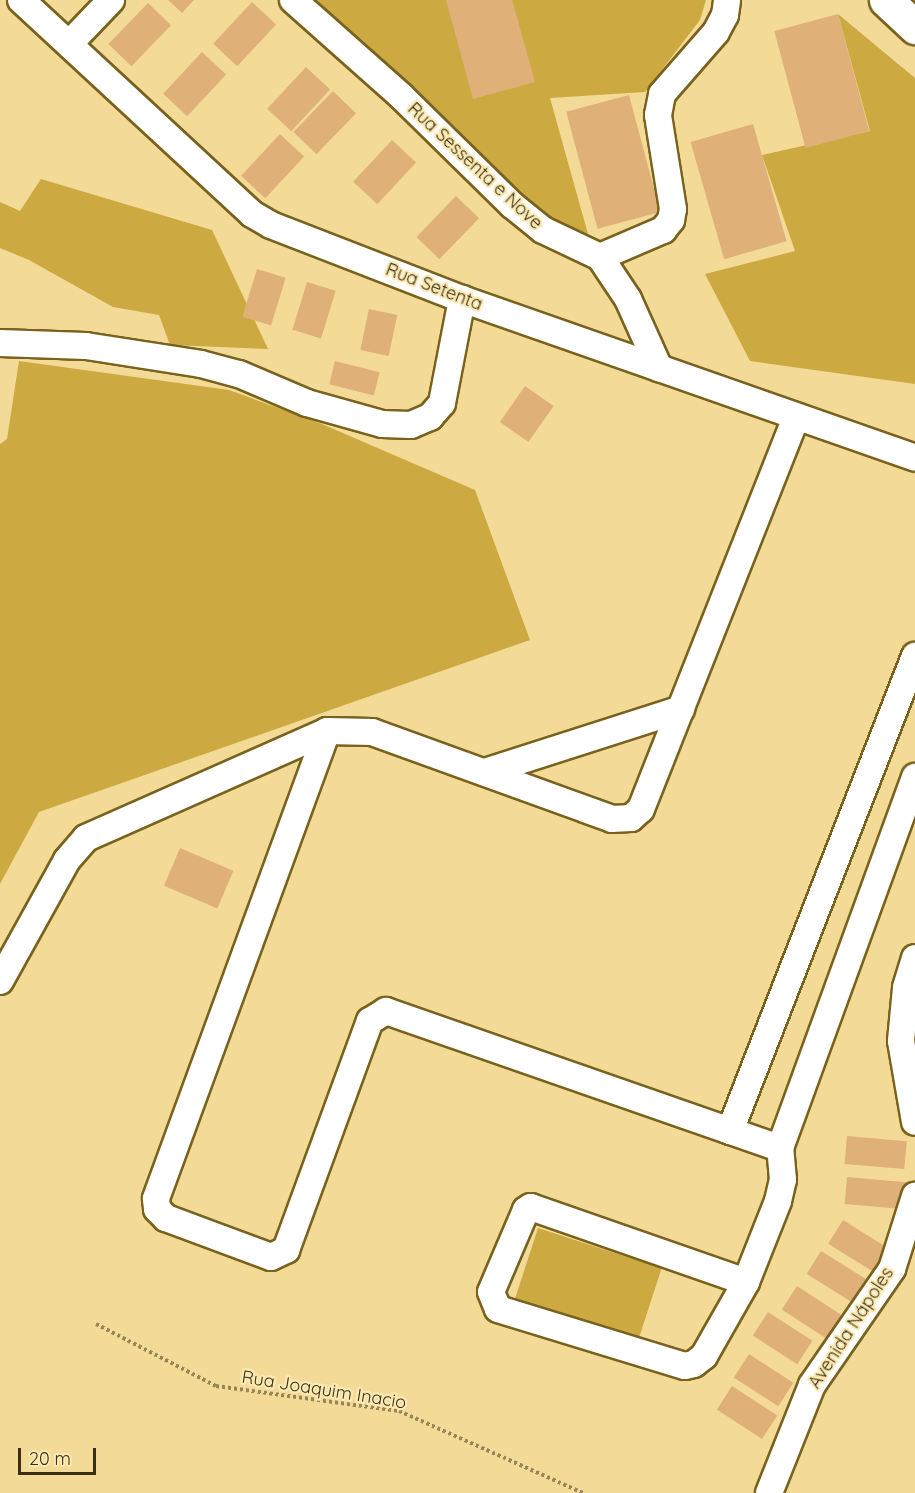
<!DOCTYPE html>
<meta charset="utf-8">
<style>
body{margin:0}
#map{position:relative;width:915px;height:1493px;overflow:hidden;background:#f3db97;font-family:Quicksand,sans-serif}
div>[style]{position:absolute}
.forest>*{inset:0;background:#ccaa41;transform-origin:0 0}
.building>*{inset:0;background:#dfb179;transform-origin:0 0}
.path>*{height:4px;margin-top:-2px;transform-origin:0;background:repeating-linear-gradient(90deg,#968656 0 3px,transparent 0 6px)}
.roads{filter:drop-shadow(2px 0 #78621d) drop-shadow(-2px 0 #78621d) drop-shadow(0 2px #78621d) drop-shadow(0 -2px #78621d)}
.street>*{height:26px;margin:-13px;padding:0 13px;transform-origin:13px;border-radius:13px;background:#fff}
.secondary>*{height:33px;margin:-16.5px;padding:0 16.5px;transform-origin:16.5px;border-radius:16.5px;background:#fff}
span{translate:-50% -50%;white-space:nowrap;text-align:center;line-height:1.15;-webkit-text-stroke:4.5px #fce9b3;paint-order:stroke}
.street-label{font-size:18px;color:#393014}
.scale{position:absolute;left:18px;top:1448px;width:78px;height:27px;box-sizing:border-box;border:3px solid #393014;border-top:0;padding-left:8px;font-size:18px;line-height:21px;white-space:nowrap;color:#393014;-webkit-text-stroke:4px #fce9b3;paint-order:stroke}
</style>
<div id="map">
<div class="forest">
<i style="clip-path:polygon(317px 0,706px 0,700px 20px,645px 92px,550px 98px,588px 234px,543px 217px)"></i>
<i style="clip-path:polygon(838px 14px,915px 78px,915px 384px,750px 361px,705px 274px,795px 251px,762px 155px,870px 131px)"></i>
<i style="clip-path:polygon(41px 179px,212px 230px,268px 349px,170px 345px,159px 315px,113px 307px,29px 260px,0 248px,0 202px,20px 211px)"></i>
<i style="clip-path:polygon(19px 361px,229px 390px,322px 424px,475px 490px,530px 640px,39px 812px,0 884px,0 444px,7px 439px)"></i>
<i style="left:538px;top:1228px;width:130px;height:78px;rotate:18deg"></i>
</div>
<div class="building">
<i style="clip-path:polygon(168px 0,194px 0,182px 13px)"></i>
<i style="clip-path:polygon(446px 0,512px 0,535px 82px,473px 99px)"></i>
<i style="left:252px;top:2px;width:33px;height:57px;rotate:43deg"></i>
<i style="left:148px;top:3px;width:32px;height:57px;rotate:44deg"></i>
<i style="left:838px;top:14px;width:121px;height:66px;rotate:75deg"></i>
<i style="left:202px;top:52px;width:33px;height:57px;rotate:43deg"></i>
<i style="left:306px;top:67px;width:33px;height:57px;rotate:43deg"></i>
<i style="left:333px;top:91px;width:32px;height:57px;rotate:44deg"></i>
<i style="left:629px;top:95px;width:121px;height:65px;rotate:75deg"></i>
<i style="left:753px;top:124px;width:122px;height:65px;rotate:74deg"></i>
<i style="left:280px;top:134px;width:33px;height:57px;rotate:43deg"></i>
<i style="left:392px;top:140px;width:33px;height:57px;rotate:43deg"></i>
<i style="left:456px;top:196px;width:32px;height:57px;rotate:44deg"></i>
<i style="left:257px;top:269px;width:30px;height:50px;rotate:17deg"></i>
<i style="left:307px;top:282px;width:30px;height:50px;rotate:17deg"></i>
<i style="left:369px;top:309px;width:29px;height:42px;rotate:12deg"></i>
<i style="left:335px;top:361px;width:46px;height:24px;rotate:14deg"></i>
<i style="left:525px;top:386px;width:35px;height:44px;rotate:35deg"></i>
<i style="left:180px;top:848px;width:58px;height:41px;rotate:23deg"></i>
<i style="left:847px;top:1136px;width:60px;height:28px;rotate:5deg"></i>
<i style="left:847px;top:1177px;width:60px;height:27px;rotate:5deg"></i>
<i style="left:843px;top:1220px;width:53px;height:28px;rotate:32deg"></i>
<i style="left:821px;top:1251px;width:53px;height:27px;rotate:32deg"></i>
<i style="left:797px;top:1286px;width:54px;height:28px;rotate:33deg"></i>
<i style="left:768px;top:1312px;width:53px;height:28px;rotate:33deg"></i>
<i style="left:749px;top:1354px;width:53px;height:28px;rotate:33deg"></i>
<i style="left:732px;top:1386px;width:54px;height:28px;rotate:33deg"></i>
</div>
<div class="path">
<i style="left:96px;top:1324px;width:135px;rotate:27.3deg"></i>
<i style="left:216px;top:1386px;width:185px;rotate:7.8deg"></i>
<i style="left:399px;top:1411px;width:201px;rotate:24deg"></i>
</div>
<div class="roads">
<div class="street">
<i style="left:21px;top:0;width:315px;rotate:42.8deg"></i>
<i style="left:252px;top:214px;width:22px;rotate:30deg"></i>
<i style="left:271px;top:225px;width:205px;rotate:21.2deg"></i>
<i style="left:462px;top:299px;width:480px;rotate:19.3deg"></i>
<i style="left:293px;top:0;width:144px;rotate:41.6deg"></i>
<i style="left:401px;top:96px;width:156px;rotate:44.5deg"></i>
<i style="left:512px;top:205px;width:40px;rotate:39deg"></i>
<i style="left:543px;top:230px;width:63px;rotate:25.3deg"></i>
<i style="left:600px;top:257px;width:50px;rotate:56.3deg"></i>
<i style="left:628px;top:299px;width:76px;rotate:65.8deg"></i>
<i style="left:69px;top:44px;width:61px;rotate:-46.3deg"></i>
<i style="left:600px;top:257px;width:69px;rotate:-23.2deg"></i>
<i style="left:663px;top:230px;width:13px;rotate:-51deg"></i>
<i style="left:671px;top:220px;width:11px;rotate:-80deg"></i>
<i style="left:673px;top:209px;width:95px;rotate:-99.1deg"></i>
<i style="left:658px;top:115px;width:21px;rotate:-79deg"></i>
<i style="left:662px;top:94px;width:82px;rotate:-48.9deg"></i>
<i style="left:716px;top:32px;width:19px;rotate:-62deg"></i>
<i style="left:725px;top:15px;width:15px;rotate:-82deg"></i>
<i style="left:0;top:343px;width:86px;rotate:2deg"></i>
<i style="left:86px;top:346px;width:116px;rotate:8.9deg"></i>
<i style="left:201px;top:364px;width:39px;rotate:15deg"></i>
<i style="left:239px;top:374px;width:74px;rotate:23.1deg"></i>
<i style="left:307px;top:403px;width:78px;rotate:15.6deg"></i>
<i style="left:382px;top:424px;width:29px;rotate:2deg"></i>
<i style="left:411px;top:425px;width:21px;rotate:-23deg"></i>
<i style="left:430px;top:417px;width:18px;rotate:-49deg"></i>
<i style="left:442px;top:403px;width:106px;rotate:-79.1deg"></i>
<i style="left:327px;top:731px;width:498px;rotate:110.1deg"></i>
<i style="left:156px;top:1199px;width:10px;rotate:84deg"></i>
<i style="left:157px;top:1209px;width:13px;rotate:45deg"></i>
<i style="left:166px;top:1218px;width:112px;rotate:20.4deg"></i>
<i style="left:271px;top:1257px;width:17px;rotate:-25deg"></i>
<i style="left:286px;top:1250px;width:244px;rotate:-69.9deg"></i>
<i style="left:370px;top:1021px;width:19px;rotate:-32deg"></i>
<i style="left:386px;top:1011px;width:417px;rotate:19.2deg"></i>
<i style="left:485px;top:772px;width:206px;rotate:-17.8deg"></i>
<i style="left:915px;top:958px;width:31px;rotate:107deg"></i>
<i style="left:906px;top:988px;width:53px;rotate:95.4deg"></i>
<i style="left:901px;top:1041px;width:82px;rotate:80.2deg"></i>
<i style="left:0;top:981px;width:138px;rotate:-61deg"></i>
<i style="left:67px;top:860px;width:29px;rotate:-49deg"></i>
<i style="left:86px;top:838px;width:264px;rotate:-23.9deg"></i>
<i style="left:327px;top:731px;width:45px;rotate:1.3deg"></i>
<i style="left:372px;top:732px;width:255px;rotate:19.9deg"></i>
<i style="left:612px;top:819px;width:19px;rotate:-3deg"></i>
<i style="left:631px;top:818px;width:13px;rotate:-42deg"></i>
<i style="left:641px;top:809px;width:422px;rotate:-68.4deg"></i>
<i style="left:730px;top:1131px;width:510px;rotate:-68.72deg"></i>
<i style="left:746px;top:1282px;width:228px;rotate:-160.8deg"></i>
<i style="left:531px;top:1207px;width:6px;rotate:149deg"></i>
<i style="left:526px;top:1210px;width:89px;rotate:113.1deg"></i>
<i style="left:491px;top:1292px;width:18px;rotate:68deg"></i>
<i style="left:498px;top:1309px;width:195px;rotate:17deg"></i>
<i style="left:685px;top:1366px;width:9px;rotate:-13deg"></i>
<i style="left:694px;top:1364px;width:13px;rotate:-39deg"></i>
<i style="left:704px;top:1356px;width:85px;rotate:-60.4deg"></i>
<i style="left:746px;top:1282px;width:87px;rotate:-68.4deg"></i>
<i style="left:778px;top:1201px;width:22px;rotate:-77deg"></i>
<i style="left:783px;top:1180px;width:32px;rotate:-95deg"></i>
<i style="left:780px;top:1148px;width:395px;rotate:-70deg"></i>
<i style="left:769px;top:1493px;width:116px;rotate:-68.3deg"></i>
<i style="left:812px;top:1385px;width:141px;rotate:-55.4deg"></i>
<i style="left:892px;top:1269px;width:77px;rotate:-72.5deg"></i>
</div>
<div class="secondary">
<i style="left:886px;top:0;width:40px;rotate:43deg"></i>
</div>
</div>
<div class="street-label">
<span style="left:475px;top:166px;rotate:43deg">Rua Sessenta e Nove</span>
<span style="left:434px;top:287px;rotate:21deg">Rua Setenta</span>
<span style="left:851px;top:1328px;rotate:-57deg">Avenida Nápoles</span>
<span style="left:324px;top:1390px;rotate:9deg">Rua Joaquim Inacio</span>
</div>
<div class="scale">20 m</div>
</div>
